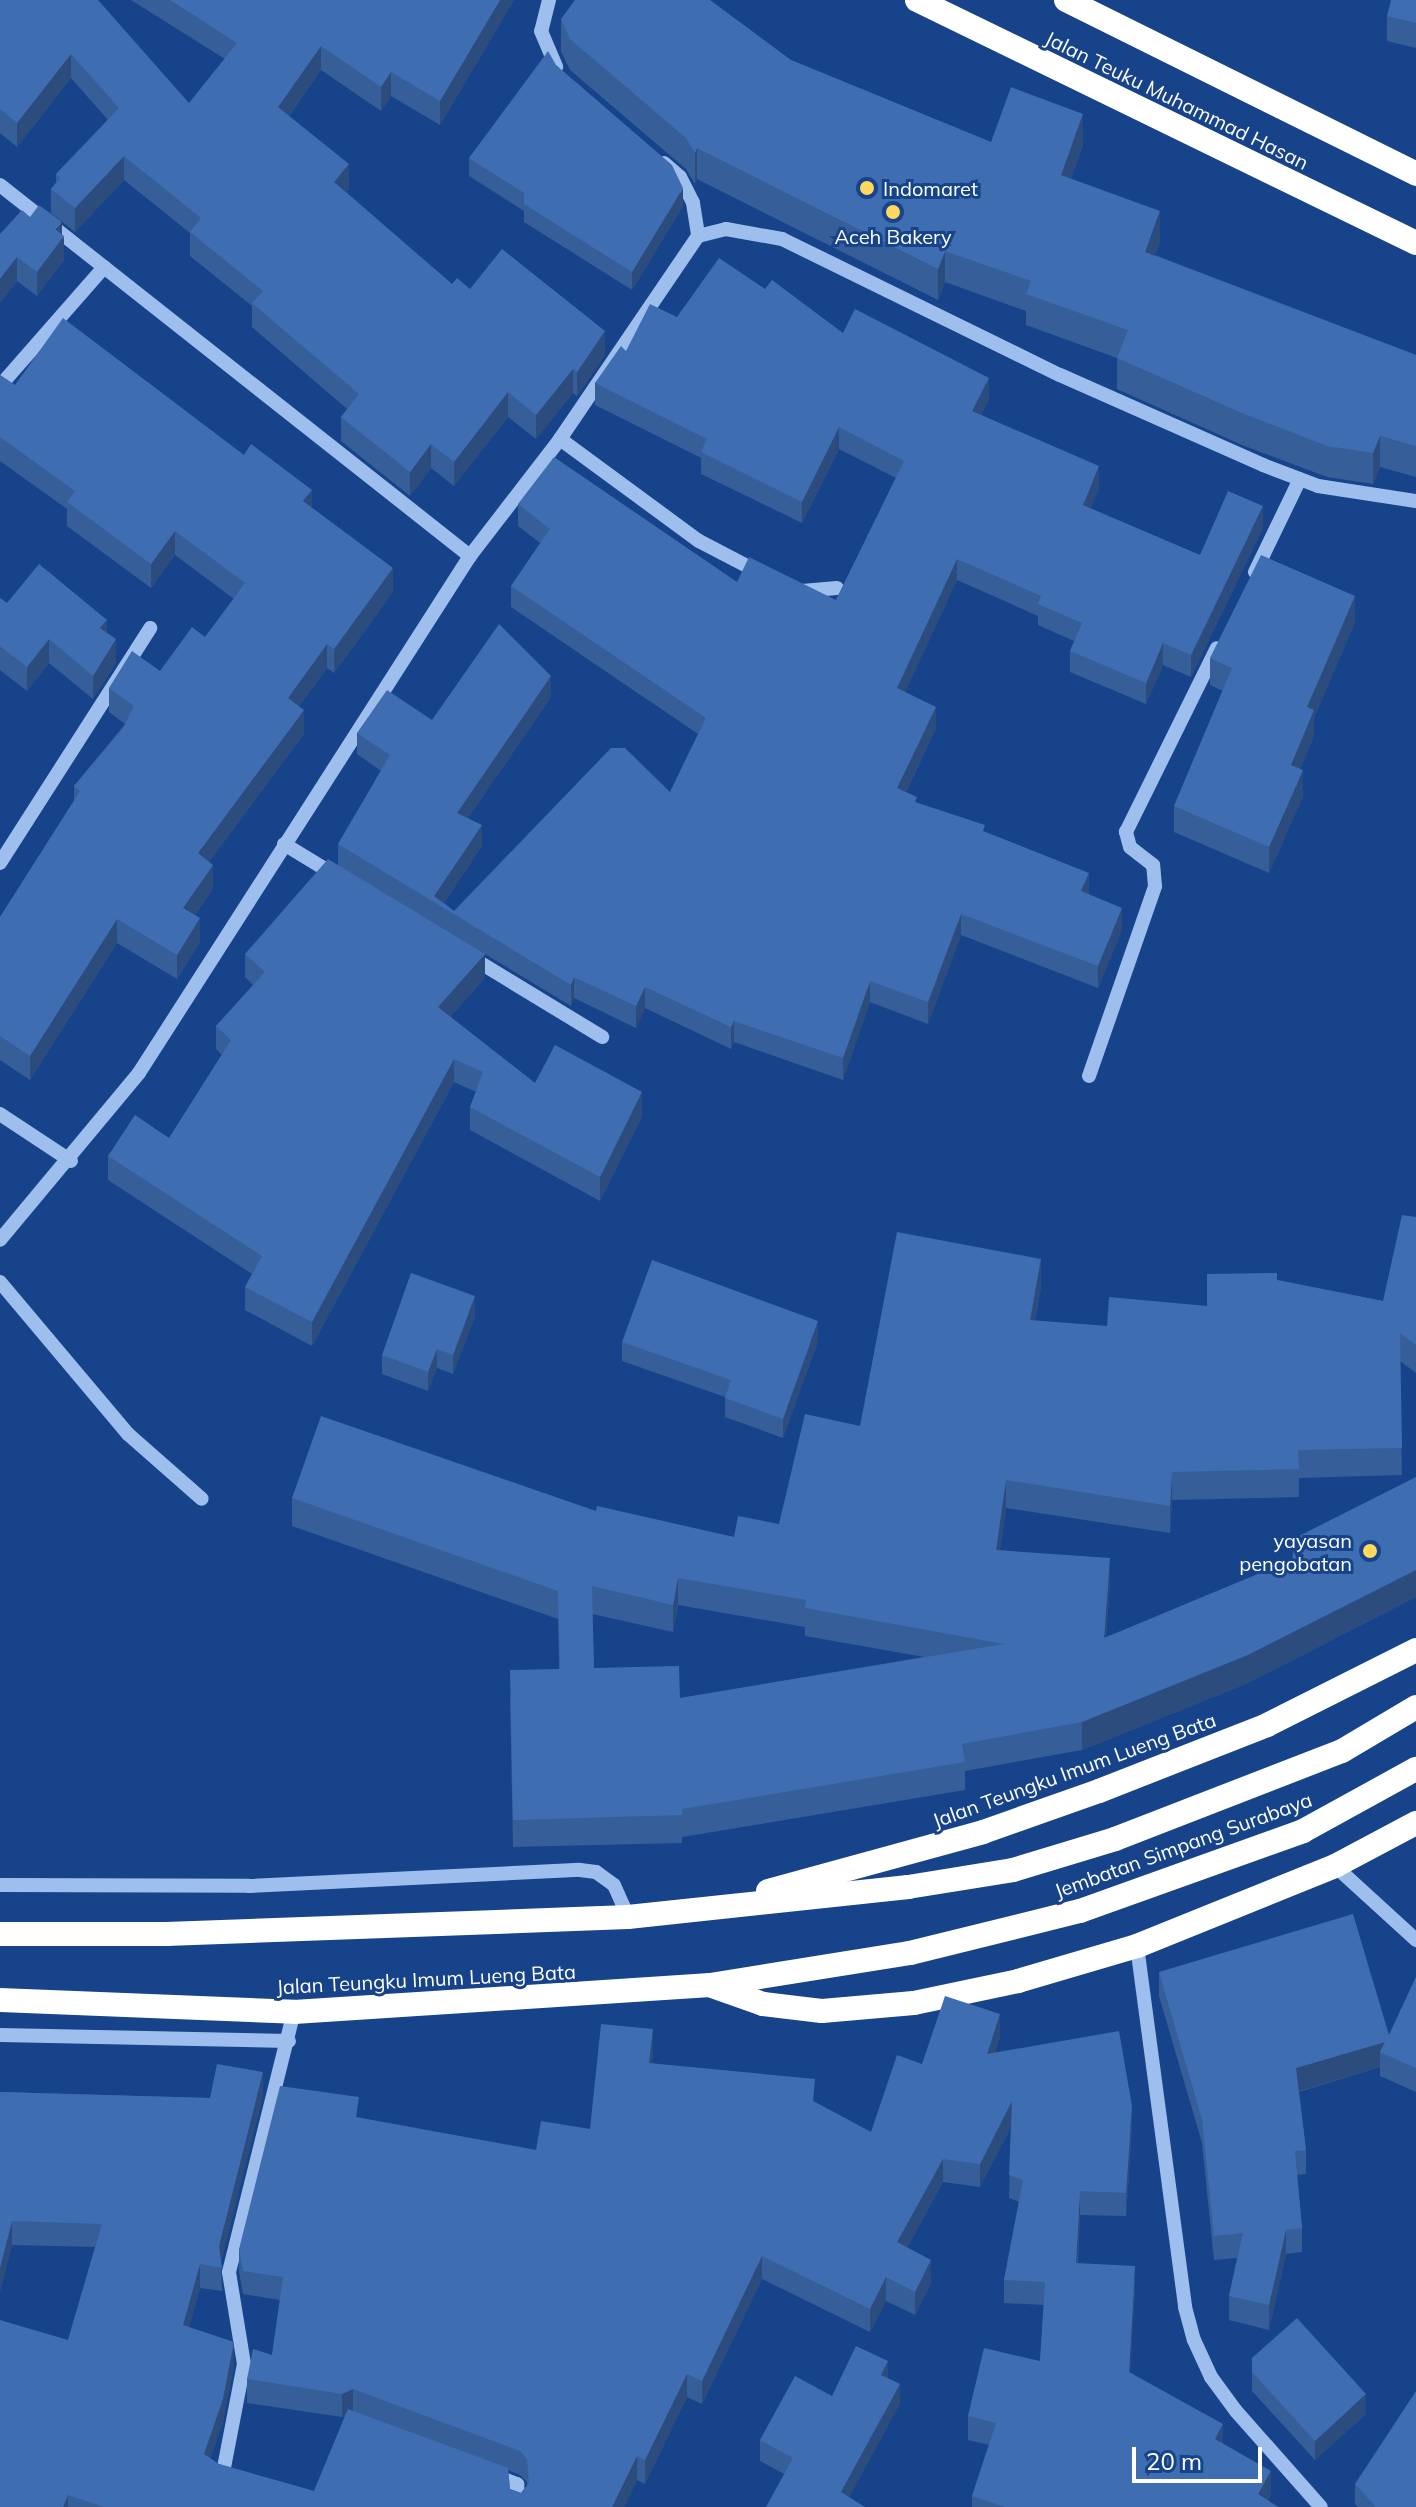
<!DOCTYPE html>
<style>
body{margin:0}
#map{position:relative;width:1416px;height:2507px;overflow:hidden;background:#164389;font-family:Mulish,sans-serif}
div>[style]{position:absolute}
.minor>*{height:14px;margin:-7px;padding:0 7px;transform-origin:7px;border-radius:7px;background:#9ebeee}
.highway>*{height:24px;margin:-12px;padding:0 12px;transform-origin:12px;border-radius:12px;background:#fff}
.wall>*{inset:0;background:#365e99}
.shaded-wall>*{inset:0;background:#2c4c7d}
.building>*{inset:0;background:#3f6db2}
.dots>*{width:22px;height:22px;translate:-50% -50%;box-sizing:border-box;border:4px solid #164389;border-radius:50%}
span{translate:-50% -50%;white-space:nowrap;text-align:center;line-height:1.15;-webkit-text-stroke:6px #164389;paint-order:stroke}
.street-label{font-size:20px;color:#fff}
.poi-label{font-size:20px;color:#fff}
.left{translate:0 -50%;text-align:left}
.right{translate:-100% -50%;text-align:right}
.scale{position:absolute;left:1132px;top:2447px;width:130px;height:36px;box-sizing:border-box;border:4px solid #fff;border-top:0;padding-left:10px;font-size:24px;line-height:28px;white-space:nowrap;color:#fff;-webkit-text-stroke:6px #164389;paint-order:stroke}
</style>
<div id="map">
<div class="minor">
<i style="left:549px;top:0;width:32px;rotate:104deg"></i>
<i style="left:541px;top:31px;width:39px;rotate:67deg"></i>
<i style="left:664px;top:163px;width:21px;rotate:41deg"></i>
<i style="left:680px;top:177px;width:29px;rotate:63deg"></i>
<i style="left:693px;top:203px;width:33px;rotate:81deg"></i>
<i style="left:0;top:185px;width:599px;rotate:38.29deg"></i>
<i style="left:470px;top:556px;width:614px;rotate:122.63deg"></i>
<i style="left:139px;top:1073px;width:217px;rotate:129.8deg"></i>
<i style="left:0;top:386px;width:158px;rotate:-48.8deg"></i>
<i style="left:560px;top:439px;width:172px;rotate:36.3deg"></i>
<i style="left:699px;top:541px;width:71px;rotate:27.6deg"></i>
<i style="left:470px;top:556px;width:148px;rotate:-52.4deg"></i>
<i style="left:560px;top:439px;width:245px;rotate:-55.8deg"></i>
<i style="left:698px;top:236px;width:29px;rotate:-14deg"></i>
<i style="left:726px;top:229px;width:57px;rotate:10.1deg"></i>
<i style="left:782px;top:239px;width:309px;rotate:26.1deg"></i>
<i style="left:1060px;top:375px;width:222px;rotate:23.9deg"></i>
<i style="left:1263px;top:465px;width:59px;rotate:20.9deg"></i>
<i style="left:1318px;top:486px;width:99px;rotate:8.7deg"></i>
<i style="left:1255px;top:572px;width:103px;rotate:-64.2deg"></i>
<i style="left:802px;top:591px;width:35px;rotate:-5deg"></i>
<i style="left:284px;top:844px;width:60px;rotate:31.3deg"></i>
<i style="left:0;top:863px;width:279px;rotate:-57.4deg"></i>
<i style="left:469px;top:956px;width:156px;rotate:31.3deg"></i>
<i style="left:1089px;top:1076px;width:201px;rotate:-70.8deg"></i>
<i style="left:1155px;top:886px;width:21px;rotate:-95deg"></i>
<i style="left:1153px;top:865px;width:29px;rotate:-142deg"></i>
<i style="left:1130px;top:847px;width:16px;rotate:-105deg"></i>
<i style="left:1126px;top:832px;width:205px;rotate:-63.7deg"></i>
<i style="left:0;top:1114px;width:85px;rotate:33.5deg"></i>
<i style="left:0;top:1282px;width:199px;rotate:49.9deg"></i>
<i style="left:128px;top:1434px;width:98px;rotate:41.3deg"></i>
<i style="left:1335px;top:1866px;width:110px;rotate:42.4deg"></i>
<i style="left:0;top:1885px;width:249px;rotate:0.2deg"></i>
<i style="left:249px;top:1886px;width:331px;rotate:-2.8deg"></i>
<i style="left:580px;top:1870px;width:16px;rotate:7deg"></i>
<i style="left:596px;top:1872px;width:22px;rotate:36deg"></i>
<i style="left:614px;top:1885px;width:35px;rotate:66deg"></i>
<i style="left:1137px;top:1946px;width:364px;rotate:82.4deg"></i>
<i style="left:1185px;top:2307px;width:34px;rotate:75deg"></i>
<i style="left:1194px;top:2340px;width:41px;rotate:65.3deg"></i>
<i style="left:1211px;top:2377px;width:42px;rotate:53.7deg"></i>
<i style="left:1236px;top:2411px;width:128px;rotate:48.5deg"></i>
<i style="left:0;top:2035px;width:289px;rotate:1.2deg"></i>
<i style="left:492px;top:2475px;width:27px;rotate:20deg"></i>
<i style="left:517px;top:2484px;width:23px;rotate:85deg"></i>
<i style="left:222px;top:2478px;width:116px;rotate:-79.1deg"></i>
<i style="left:244px;top:2364px;width:93px;rotate:-99.3deg"></i>
<i style="left:229px;top:2272px;width:268px;rotate:-76deg"></i>
</div>
<div class="highway">
<i style="left:917px;top:0;width:555px;rotate:25.96deg"></i>
<i style="left:1066px;top:0;width:391px;rotate:26.4deg"></i>
<i style="left:768px;top:1891px;width:223px;rotate:-15.3deg"></i>
<i style="left:983px;top:1832px;width:123px;rotate:-19.5deg"></i>
<i style="left:1099px;top:1791px;width:180px;rotate:-21.4deg"></i>
<i style="left:1267px;top:1725px;width:167px;rotate:-26.7deg"></i>
<i style="left:0;top:1934px;width:166px"></i>
<i style="left:166px;top:1934px;width:462px;rotate:-2.1deg"></i>
<i style="left:628px;top:1917px;width:282px;rotate:-6.1deg"></i>
<i style="left:908px;top:1887px;width:106px;rotate:-9.2deg"></i>
<i style="left:1013px;top:1870px;width:107px;rotate:-16.9deg"></i>
<i style="left:1115px;top:1839px;width:243px;rotate:-21.2deg"></i>
<i style="left:1342px;top:1751px;width:86px;rotate:-30.7deg"></i>
<i style="left:712px;top:1986px;width:54px;rotate:19.4deg"></i>
<i style="left:763px;top:2004px;width:59px;rotate:6.8deg"></i>
<i style="left:822px;top:2011px;width:92px;rotate:-5deg"></i>
<i style="left:914px;top:2003px;width:106px;rotate:-11.9deg"></i>
<i style="left:1018px;top:1981px;width:124px;rotate:-16.4deg"></i>
<i style="left:1137px;top:1946px;width:214px;rotate:-22deg"></i>
<i style="left:1335px;top:1866px;width:92px;rotate:-28deg"></i>
<i style="left:0;top:2000px;width:294px;rotate:2.3deg"></i>
<i style="left:294px;top:2012px;width:417px;rotate:-3.7deg"></i>
<i style="left:710px;top:1985px;width:203px;rotate:-9.1deg"></i>
<i style="left:910px;top:1953px;width:175px;rotate:-13.9deg"></i>
<i style="left:1080px;top:1911px;width:237px;rotate:-19.7deg"></i>
<i style="left:1303px;top:1831px;width:129px;rotate:-28.8deg"></i>
</div>
<div class="wall">
<i style="clip-path:polygon(0 0,189px 103px,225px 59px,131px 0,514px 0,440px 125px,391px 96px,381px 111px,321px 70px,289px 116px,349px 188px,346px 192px,452px 284px,470px 289px,605px 355px,577px 396px,573px 393px,536px 439px,508px 417px,454px 486px,431px 468px,410px 496px,341px 441px,341px 417px,347px 409px,252px 327px,252px 306px,190px 256px,190px 233px,124px 180px,75px 232px,51px 213px,51px 189px,56px 183px,56px 174px,108px 120px,71px 78px,17px 147px,0 133px)"></i>
<i style="clip-path:polygon(1416px 0,1416px 48px,1387px 41px,1387px 16px)"></i>
<i style="clip-path:polygon(561px 19px,791px 60px,991px 142px,1083px 145px,1071px 179px,1160px 242px,1155px 255px,1416px 355px,1416px 477px,1380px 467px,1373px 484px,1327px 477px,1242px 445px,1117px 389px,1117px 358px,1026px 325px,1026px 311px,945px 282px,938px 300px,697px 179px,695px 184px,686px 169px,570px 70px,561px 51px)"></i>
<i style="clip-path:polygon(556px 65px,683px 206px,632px 290px,524px 222px,524px 211px,469px 176px,469px 158px)"></i>
<i style="clip-path:polygon(30px 217px,62px 234px,64px 260px,37px 296px,17px 281px,0 303px)"></i>
<i style="clip-path:polygon(765px 289px,843px 333px,989px 400px,981px 415px,1099px 488px,1090px 509px,1200px 555px,1263px 528px,1191px 677px,1163px 665px,1146px 704px,1070px 672px,1070px 651px,1074px 641px,1038px 625px,1038px 616px,957px 580px,905px 692px,936px 728px,906px 792px,917px 803px,985px 832px,1089px 894px,1122px 930px,1098px 988px,961px 935px,928px 1024px,870px 1002px,843px 1080px,734px 1042px,731px 1049px,645px 1008px,636px 1028px,574px 998px,571px 1006px,485px 954px,485px 978px,450px 1017px,535px 1083px,642px 1116px,600px 1201px,470px 1130px,470px 1107px,476px 1092px,454px 1082px,312px 1346px,245px 1310px,245px 1287px,252px 1274px,108px 1180px,108px 1156px,169px 1138px,222px 1055px,216px 1049px,216px 1026px,253px 985px,245px 977px,245px 954px,338px 865px,338px 844px,381px 771px,357px 754px,357px 733px,432px 720px,551px 697px,468px 818px,482px 846px,444px 903px,454px 911px,670px 792px,698px 734px,511px 607px,511px 586px,540px 543px,518px 526px,518px 504px,737px 582px,836px 600px,896px 478px,839px 449px,802px 523px,701px 474px,701px 458px,595px 405px,595px 383px,626px 351px,677px 317px)"></i>
<i style="clip-path:polygon(0 375px,15px 385px,312px 508px,393px 592px,334px 673px,327px 668px,299px 706px,304px 734px,209px 862px,213px 889px,195px 915px,200px 942px,177px 979px,117px 943px,30px 1080px,0 1060px,0 917px,74px 801px,74px 786px,125px 724px,109px 712px,109px 688px,160px 671px,205px 637px,234px 599px,175px 555px,151px 588px,67px 526px,67px 509px,0 461px)"></i>
<i style="clip-path:polygon(0 598px,7px 603px,107px 632px,116px 663px,93px 699px,49px 663px,27px 691px,0 670px)"></i>
<i style="clip-path:polygon(1355px 622px,1314px 718px,1314px 736px,1300px 769px,1303px 796px,1269px 873px,1174px 832px,1174px 806px,1223px 691px,1210px 685px,1210px 658px)"></i>
<i style="clip-path:polygon(evenodd,1416px 1217px,1416px 1373px,1400px 1361px,1402px 1475px,1299px 1478px,1299px 1497px,1172px 1500px,1170px 1533px,1006px 1508px,1000px 1550px,1110px 1585px,1106px 1637px,1291px 1570px,1416px 1477px,1416px 1597px,1248px 1683px,1082px 1750px,965px 1771px,965px 1790px,682px 1837px,682px 1843px,513px 1847px,510px 1697px,559px 1669px,558px 1619px,292px 1526px,292px 1498px,596px 1511px,734px 1537px,779px 1524px,860px 1426px,1041px 1287px,1035px 1321px,1107px 1326px,1207px 1306px,1277px 1280px,1383px 1301px,1416px 1217px,678px 1605px,805px 1627px,805px 1636px,924px 1657px,680px 1698px,594px 1668px,592px 1614px,673px 1632px,678px 1605px)"></i>
<i style="clip-path:polygon(475px 1316px,453px 1374px,437px 1368px,428px 1391px,382px 1374px,382px 1355px)"></i>
<i style="clip-path:polygon(818px 1341px,783px 1438px,725px 1417px,725px 1397px,622px 1361px,622px 1342px)"></i>
<i style="clip-path:polygon(1159px 1972px,1389px 2035px,1416px 1977px,1416px 2092px,1380px 2076px,1380px 2067px,1299px 2092px,1306px 2150px,1306px 2174px,1297px 2175px,1302px 2228px,1302px 2252px,1286px 2254px,1269px 2330px,1229px 2320px,1229px 2296px,1237px 2258px,1214px 2260px,1202px 2143px,1159px 1996px)"></i>
<i style="clip-path:polygon(evenodd,1000px 2037px,995px 2052px,1132px 2130px,1126px 2216px,1080px 2215px,1078px 2263px,1135px 2290px,1130px 2372px,1223px 2443px,1271px 2494px,1268px 2501px,1278px 2507px,972px 2507px,972px 2496px,989px 2445px,968px 2440px,968px 2416px,1040px 2361px,1044px 2305px,1004px 2303px,1004px 2280px,1019px 2202px,1009px 2198px,1011px 2127px,980px 2187px,943px 2182px,907px 2248px,931px 2283px,915px 2315px,886px 2301px,870px 2332px,762px 2279px,702px 2404px,687px 2397px,645px 2484px,637px 2480px,624px 2507px,0 2507px,68px 2340px,95px 2247px,12px 2245px,0 2292px,0 2092px,210px 2098px,263px 2096px,221px 2262px,222px 2291px,200px 2288px,189px 2327px,234px 2365px,223px 2422px,210px 2458px,219px 2464px,314px 2491px,345px 2416px,342px 2417px,247px 2403px,247px 2379px,272px 2355px,280px 2300px,243px 2294px,239px 2272px,239px 2249px,359px 2118px,536px 2150px,590px 2129px,653px 2052px,652px 2063px,815px 2102px,871px 2132px,922px 2064px,1000px 2037px,508px 2470px,520px 2475px,527px 2482px,527px 2485px,521px 2493px,510px 2489px,508px 2470px)"></i>
<i style="clip-path:polygon(1252px 2358px,1366px 2414px,1315px 2460px,1252px 2391px)"></i>
<i style="clip-path:polygon(888px 2378px,900px 2404px,784px 2474px,760px 2461px,760px 2440px,832px 2396px)"></i>
<i style="clip-path:polygon(1355px 2484px,1416px 2507px,1358px 2507px,1355px 2504px)"></i>
</div>
<div class="shaded-wall">
<i style="clip-path:polygon(500px 0,514px 0,440px 125px,440px 101px)"></i>
<i style="clip-path:polygon(321px 46px,321px 70px,278px 131px,278px 107px)"></i>
<i style="clip-path:polygon(71px 54px,71px 78px,17px 147px,17px 123px)"></i>
<i style="clip-path:polygon(391px 72px,391px 96px,381px 111px,381px 87px)"></i>
<i style="clip-path:polygon(1083px 114px,1083px 145px,1061px 207px,1061px 175px)"></i>
<i style="clip-path:polygon(697px 148px,697px 179px,695px 184px,695px 153px)"></i>
<i style="clip-path:polygon(124px 156px,124px 180px,75px 232px,75px 208px)"></i>
<i style="clip-path:polygon(349px 164px,349px 188px,334px 206px,334px 182px)"></i>
<i style="clip-path:polygon(683px 188px,683px 206px,632px 290px,632px 272px)"></i>
<i style="clip-path:polygon(1160px 211px,1160px 242px,1145px 283px,1145px 252px)"></i>
<i style="clip-path:polygon(62px 222px,62px 239px,64px 236px,64px 260px,37px 296px,37px 272px,55px 229px)"></i>
<i style="clip-path:polygon(945px 251px,945px 282px,938px 300px,938px 269px)"></i>
<i style="clip-path:polygon(17px 257px,17px 281px,0 303px,0 279px)"></i>
<i style="clip-path:polygon(605px 331px,605px 355px,577px 396px,577px 372px)"></i>
<i style="clip-path:polygon(573px 369px,573px 393px,536px 439px,536px 415px)"></i>
<i style="clip-path:polygon(989px 378px,989px 400px,972px 432px,972px 411px)"></i>
<i style="clip-path:polygon(508px 392px,508px 417px,454px 486px,454px 462px)"></i>
<i style="clip-path:polygon(839px 427px,839px 449px,802px 523px,802px 502px)"></i>
<i style="clip-path:polygon(1380px 436px,1380px 467px,1373px 484px,1373px 453px)"></i>
<i style="clip-path:polygon(431px 444px,431px 468px,410px 496px,410px 472px)"></i>
<i style="clip-path:polygon(1099px 466px,1099px 488px,1083px 527px,1083px 505px)"></i>
<i style="clip-path:polygon(312px 490px,312px 514px,303px 501px)"></i>
<i style="clip-path:polygon(1263px 506px,1263px 528px,1191px 677px,1191px 655px)"></i>
<i style="clip-path:polygon(175px 531px,175px 555px,151px 588px,151px 564px)"></i>
<i style="clip-path:polygon(957px 559px,957px 580px,897px 710px,897px 688px)"></i>
<i style="clip-path:polygon(393px 568px,393px 592px,334px 673px,334px 649px)"></i>
<i style="clip-path:polygon(1355px 596px,1355px 622px,1314px 718px,1314px 736px,1291px 791px,1291px 765px,1307px 707px)"></i>
<i style="clip-path:polygon(107px 620px,107px 644px,100px 628px)"></i>
<i style="clip-path:polygon(49px 639px,49px 663px,27px 691px,27px 667px)"></i>
<i style="clip-path:polygon(116px 639px,116px 663px,93px 699px,93px 676px)"></i>
<i style="clip-path:polygon(1163px 643px,1163px 665px,1146px 704px,1146px 683px)"></i>
<i style="clip-path:polygon(327px 644px,327px 668px,288px 722px,288px 698px)"></i>
<i style="clip-path:polygon(551px 676px,551px 697px,457px 834px,457px 813px)"></i>
<i style="clip-path:polygon(936px 707px,936px 728px,897px 810px,897px 788px)"></i>
<i style="clip-path:polygon(304px 710px,304px 734px,198px 877px,198px 853px)"></i>
<i style="clip-path:polygon(1303px 770px,1303px 796px,1269px 873px,1269px 847px)"></i>
<i style="clip-path:polygon(482px 825px,482px 846px,442px 906px,434px 896px)"></i>
<i style="clip-path:polygon(213px 865px,213px 889px,183px 932px,183px 908px)"></i>
<i style="clip-path:polygon(1089px 873px,1089px 895px,1081px 891px)"></i>
<i style="clip-path:polygon(1122px 908px,1122px 930px,1098px 988px,1098px 966px)"></i>
<i style="clip-path:polygon(961px 914px,961px 935px,928px 1024px,928px 1002px)"></i>
<i style="clip-path:polygon(200px 918px,200px 942px,177px 979px,177px 955px)"></i>
<i style="clip-path:polygon(117px 919px,117px 943px,30px 1080px,30px 1056px)"></i>
<i style="clip-path:polygon(485px 954px,485px 978px,438px 1030px,438px 1007px)"></i>
<i style="clip-path:polygon(574px 977px,574px 998px,571px 1006px,571px 985px)"></i>
<i style="clip-path:polygon(870px 981px,870px 1002px,843px 1080px,843px 1058px)"></i>
<i style="clip-path:polygon(645px 987px,645px 1008px,636px 1028px,636px 1006px)"></i>
<i style="clip-path:polygon(734px 1021px,734px 1042px,731px 1049px,731px 1027px)"></i>
<i style="clip-path:polygon(454px 1059px,454px 1082px,312px 1346px,312px 1322px)"></i>
<i style="clip-path:polygon(642px 1092px,642px 1116px,600px 1201px,600px 1177px)"></i>
<i style="clip-path:polygon(1041px 1259px,1041px 1287px,1030px 1348px,1030px 1320px)"></i>
<i style="clip-path:polygon(475px 1296px,475px 1316px,453px 1374px,453px 1355px)"></i>
<i style="clip-path:polygon(818px 1321px,818px 1341px,783px 1438px,783px 1419px)"></i>
<i style="clip-path:polygon(437px 1349px,437px 1368px,428px 1391px,428px 1372px)"></i>
<i style="clip-path:polygon(1172px 1472px,1172px 1500px,1170px 1533px,1170px 1506px)"></i>
<i style="clip-path:polygon(1006px 1480px,1006px 1508px,996px 1578px,996px 1550px)"></i>
<i style="clip-path:polygon(1110px 1558px,1110px 1585px,1104px 1665px,1104px 1638px)"></i>
<i style="clip-path:polygon(1416px 1570px,1416px 1597px,1248px 1683px,1082px 1750px,1082px 1722px)"></i>
<i style="clip-path:polygon(678px 1578px,678px 1605px,673px 1632px,673px 1605px)"></i>
<i style="clip-path:polygon(1000px 2014px,1000px 2037px,987px 2077px,987px 2054px)"></i>
<i style="clip-path:polygon(653px 2029px,653px 2052px,649px 2086px,649px 2063px)"></i>
<i style="clip-path:polygon(1385px 2042px,1380px 2052px,1380px 2067px,1296px 2092px,1296px 2068px)"></i>
<i style="clip-path:polygon(263px 2072px,263px 2096px,219px 2270px,219px 2246px)"></i>
<i style="clip-path:polygon(1012px 2101px,1012px 2125px,980px 2187px,980px 2164px)"></i>
<i style="clip-path:polygon(1132px 2106px,1132px 2130px,1126px 2216px,1126px 2193px)"></i>
<i style="clip-path:polygon(943px 2159px,943px 2182px,897px 2266px,897px 2242px)"></i>
<i style="clip-path:polygon(1080px 2191px,1080px 2215px,1076px 2287px,1076px 2263px)"></i>
<i style="clip-path:polygon(12px 2221px,12px 2245px,0 2292px,0 2268px)"></i>
<i style="clip-path:polygon(1286px 2230px,1286px 2254px,1269px 2330px,1269px 2305px)"></i>
<i style="clip-path:polygon(762px 2256px,762px 2279px,702px 2404px,702px 2381px)"></i>
<i style="clip-path:polygon(931px 2260px,931px 2283px,915px 2315px,915px 2292px)"></i>
<i style="clip-path:polygon(200px 2264px,200px 2288px,183px 2348px,183px 2325px)"></i>
<i style="clip-path:polygon(1135px 2266px,1135px 2290px,1129px 2395px,1129px 2372px)"></i>
<i style="clip-path:polygon(886px 2277px,886px 2301px,870px 2332px,870px 2309px)"></i>
<i style="clip-path:polygon(234px 2342px,234px 2365px,223px 2422px,204px 2478px,204px 2454px)"></i>
<i style="clip-path:polygon(888px 2361px,888px 2382px,881px 2375px)"></i>
<i style="clip-path:polygon(687px 2374px,687px 2397px,645px 2484px,645px 2460px)"></i>
<i style="clip-path:polygon(900px 2384px,900px 2404px,844px 2507px,841px 2492px)"></i>
<i style="clip-path:polygon(353px 2389px,353px 2413px,342px 2417px,342px 2394px)"></i>
<i style="clip-path:polygon(1366px 2394px,1366px 2414px,1315px 2460px,1315px 2441px)"></i>
<i style="clip-path:polygon(1223px 2424px,1223px 2448px,1215px 2439px)"></i>
<i style="clip-path:polygon(637px 2456px,637px 2480px,624px 2507px,612px 2507px)"></i>
<i style="clip-path:polygon(1271px 2471px,1271px 2494px,1264px 2507px,1258px 2494px)"></i>
<i style="clip-path:polygon(68px 2495px,68px 2507px,63px 2507px)"></i>
</div>
<div class="building">
<i style="clip-path:polygon(0 0,98px 0,189px 103px,237px 43px,170px 0,500px 0,440px 101px,391px 72px,381px 87px,321px 46px,278px 107px,349px 164px,334px 182px,452px 284px,457px 278px,470px 289px,502px 249px,605px 331px,577px 372px,573px 369px,536px 415px,508px 392px,454px 462px,431px 444px,410px 472px,341px 417px,359px 394px,252px 303px,263px 291px,190px 232px,201px 218px,124px 156px,75px 208px,51px 189px,60px 178px,56px 174px,119px 108px,71px 54px,17px 123px,0 109px)"></i>
<i style="clip-path:polygon(575px 0,710px 0,791px 60px,991px 142px,1011px 87px,1083px 114px,1061px 175px,1160px 211px,1145px 252px,1416px 355px,1416px 446px,1380px 436px,1373px 453px,1327px 446px,1242px 413px,1117px 358px,1128px 330px,1026px 294px,1031px 281px,945px 251px,938px 269px,697px 148px,695px 153px,686px 138px,570px 39px,561px 19px)"></i>
<i style="clip-path:polygon(1391px 0,1416px 0,1416px 23px,1387px 16px)"></i>
<i style="clip-path:polygon(548px 51px,556px 65px,672px 165px,683px 188px,632px 272px,524px 204px,524px 193px,469px 158px)"></i>
<i style="clip-path:polygon(39px 205px,62px 222px,55px 229px,64px 236px,37px 272px,17px 257px,0 279px,0 234px,22px 210px,30px 217px)"></i>
<i style="clip-path:polygon(719px 258px,765px 289px,772px 280px,843px 333px,855px 309px,989px 378px,972px 411px,1099px 466px,1083px 505px,1200px 555px,1228px 491px,1263px 506px,1191px 655px,1163px 643px,1146px 683px,1070px 651px,1082px 623px,1038px 604px,1041px 596px,957px 559px,897px 688px,936px 707px,897px 788px,917px 797px,915px 802px,985px 825px,983px 831px,1089px 873px,1081px 891px,1122px 908px,1098px 966px,961px 914px,928px 1002px,870px 981px,843px 1058px,734px 1021px,731px 1027px,645px 987px,636px 1006px,574px 977px,571px 985px,338px 844px,390px 755px,357px 733px,387px 690px,432px 720px,499px 624px,551px 676px,457px 813px,482px 825px,434px 896px,454px 911px,611px 748px,625px 748px,670px 792px,706px 718px,511px 586px,550px 529px,518px 504px,554px 457px,737px 582px,749px 557px,836px 600px,904px 461px,839px 427px,802px 502px,701px 452px,707px 439px,595px 383px,621px 346px,626px 351px,650px 304px,677px 317px)"></i>
<i style="clip-path:polygon(63px 318px,244px 455px,251px 444px,312px 490px,303px 501px,393px 568px,334px 649px,327px 644px,288px 698px,304px 710px,198px 853px,213px 865px,183px 908px,200px 918px,177px 955px,117px 919px,30px 1056px,0 1036px,0 917px,80px 791px,74px 786px,123px 728px,134px 706px,109px 688px,132px 651px,160px 671px,192px 627px,205px 637px,245px 583px,175px 531px,151px 564px,67px 502px,75px 491px,0 437px,0 375px,15px 385px)"></i>
<i style="clip-path:polygon(1261px 555px,1355px 596px,1307px 707px,1314px 710px,1291px 765px,1303px 770px,1269px 847px,1174px 806px,1232px 668px,1210px 658px)"></i>
<i style="clip-path:polygon(39px 564px,107px 620px,100px 628px,116px 639px,93px 676px,49px 639px,27px 667px,0 646px,0 598px,7px 603px)"></i>
<i style="clip-path:polygon(328px 859px,485px 954px,438px 1007px,535px 1083px,555px 1045px,642px 1092px,600px 1177px,470px 1107px,483px 1072px,454px 1059px,312px 1322px,245px 1287px,262px 1256px,108px 1156px,135px 1115px,169px 1138px,231px 1040px,216px 1026px,265px 972px,245px 954px)"></i>
<i style="clip-path:polygon(evenodd,1402px 1215px,1416px 1217px,1416px 1345px,1400px 1333px,1402px 1448px,1298px 1450px,1299px 1469px,1172px 1472px,1170px 1506px,1006px 1480px,996px 1550px,1110px 1558px,1104px 1638px,1272px 1568px,1291px 1570px,1295px 1538px,1416px 1477px,1416px 1570px,1248px 1655px,1082px 1722px,962px 1744px,965px 1762px,682px 1809px,682px 1815px,513px 1820px,510px 1670px,560px 1669px,558px 1591px,292px 1498px,321px 1416px,596px 1511px,597px 1506px,734px 1537px,738px 1516px,779px 1524px,805px 1414px,860px 1426px,897px 1232px,1041px 1259px,1030px 1320px,1107px 1326px,1109px 1297px,1207px 1306px,1207px 1274px,1277px 1273px,1277px 1280px,1383px 1301px,1402px 1215px,678px 1578px,806px 1600px,805px 1608px,1004px 1644px,680px 1698px,679px 1666px,594px 1668px,592px 1586px,673px 1605px,678px 1578px)"></i>
<i style="clip-path:polygon(652px 1260px,818px 1321px,783px 1419px,725px 1398px,731px 1380px,622px 1342px)"></i>
<i style="clip-path:polygon(411px 1273px,475px 1296px,453px 1355px,437px 1349px,428px 1372px,382px 1355px)"></i>
<i style="clip-path:polygon(1353px 1914px,1389px 2035px,1416px 1977px,1416px 2068px,1380px 2052px,1385px 2042px,1296px 2068px,1306px 2150px,1295px 2151px,1302px 2228px,1286px 2230px,1269px 2305px,1229px 2296px,1243px 2233px,1214px 2236px,1202px 2119px,1159px 1972px)"></i>
<i style="clip-path:polygon(945px 1996px,1000px 2014px,987px 2054px,1119px 2031px,1132px 2106px,1126px 2193px,1080px 2191px,1076px 2263px,1135px 2266px,1129px 2372px,1223px 2424px,1215px 2439px,1271px 2471px,1258px 2494px,1278px 2507px,1005px 2507px,972px 2496px,996px 2423px,968px 2416px,984px 2348px,1040px 2361px,1045px 2282px,1004px 2280px,1023px 2180px,1009px 2175px,1012px 2101px,980px 2164px,943px 2159px,897px 2242px,931px 2260px,915px 2292px,886px 2277px,870px 2309px,762px 2256px,702px 2381px,687px 2374px,645px 2460px,637px 2456px,612px 2507px,104px 2507px,68px 2495px,63px 2507px,0 2507px,0 2320px,68px 2340px,102px 2224px,12px 2221px,0 2268px,0 2092px,210px 2098px,217px 2064px,263px 2072px,219px 2246px,222px 2268px,200px 2264px,183px 2325px,234px 2342px,223px 2399px,204px 2454px,219px 2464px,314px 2491px,348px 2409px,508px 2468px,510px 2489px,521px 2493px,529px 2483px,527px 2459px,520px 2451px,353px 2389px,342px 2394px,247px 2379px,253px 2349px,272px 2355px,283px 2277px,243px 2271px,239px 2249px,280px 2086px,359px 2097px,356px 2117px,536px 2150px,541px 2121px,590px 2129px,601px 2024px,653px 2029px,649px 2063px,815px 2079px,813px 2101px,871px 2132px,897px 2055px,922px 2064px)"></i>
<i style="clip-path:polygon(1297px 2318px,1366px 2394px,1315px 2441px,1252px 2372px,1252px 2358px)"></i>
<i style="clip-path:polygon(856px 2346px,888px 2361px,881px 2375px,900px 2384px,841px 2492px,865px 2507px,766px 2507px,793px 2458px,760px 2440px,795px 2376px,832px 2396px)"></i>
<i style="clip-path:polygon(1416px 2391px,1416px 2507px,1376px 2507px,1355px 2484px)"></i>
</div>
<div class="dots">
<i style="left:867px;top:188px;background:#ffd85c"></i>
<i style="left:893px;top:212px;background:#ffd85c"></i>
<i style="left:1370px;top:1551px;background:#ffd85c"></i>
</div>
<div class="street-label">
<span style="left:1177px;top:100px;rotate:26deg">Jalan Teuku Muhammad Hasan</span>
<span style="left:1074px;top:1770px;rotate:-20deg">Jalan Teungku Imum Lueng Bata</span>
<span style="left:1183px;top:1845px;rotate:-20deg">Jembatan Simpang Surabaya</span>
<span style="left:426px;top:1979px;rotate:-3deg">Jalan Teungku Imum Lueng Bata</span>
</div>
<div class="poi-label">
<span class="left" style="left:883px;top:188px">Indomaret</span>
<span style="left:893px;top:236px">Aceh Bakery</span>
<span class="right" style="left:1352px;top:1552px">yayasan<br>pengobatan</span>
</div>
<div class="scale">20 m</div>
</div>
